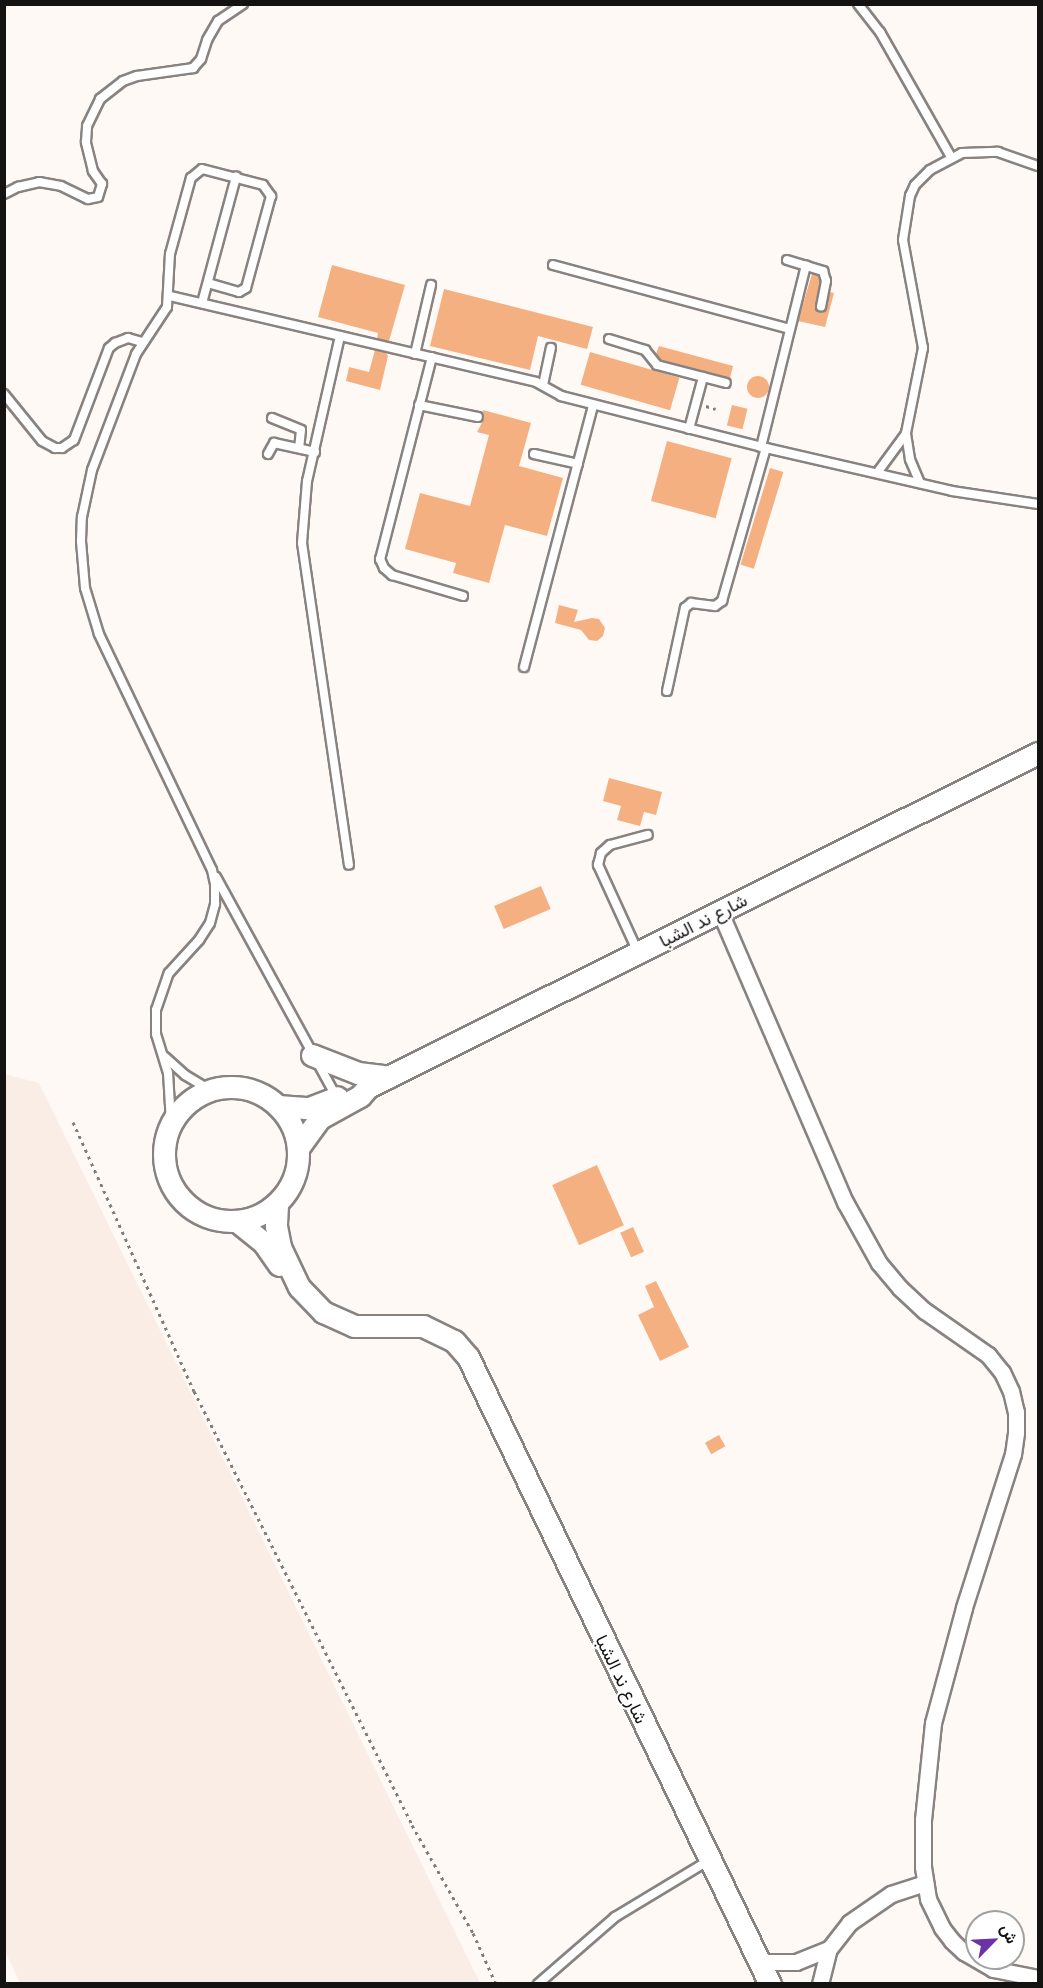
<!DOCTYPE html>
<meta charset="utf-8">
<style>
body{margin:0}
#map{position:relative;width:1043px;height:1988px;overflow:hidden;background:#fff9f6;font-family:"Noto Sans",Vazirmatn,sans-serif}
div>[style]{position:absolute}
.built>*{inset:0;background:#faede5}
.building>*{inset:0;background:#f5b081;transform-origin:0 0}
.round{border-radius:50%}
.path>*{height:3px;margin-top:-1.5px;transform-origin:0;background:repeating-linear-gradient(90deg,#817d7b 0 3px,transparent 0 7.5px)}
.roads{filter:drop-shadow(2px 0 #888380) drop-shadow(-2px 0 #888380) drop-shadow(0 2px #888380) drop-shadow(0 -2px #888380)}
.service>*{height:8px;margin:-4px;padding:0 4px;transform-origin:4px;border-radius:4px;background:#fff}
.minor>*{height:15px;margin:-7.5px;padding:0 7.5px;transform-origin:7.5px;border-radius:7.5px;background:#fff}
.secondary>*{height:21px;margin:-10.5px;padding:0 10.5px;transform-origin:10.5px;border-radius:10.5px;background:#fff}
.secondary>.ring{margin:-10.5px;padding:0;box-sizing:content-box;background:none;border:21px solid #fff;border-radius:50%}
span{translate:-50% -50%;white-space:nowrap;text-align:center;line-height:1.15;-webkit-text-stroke:4.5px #fff;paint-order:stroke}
.street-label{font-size:18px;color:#151312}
.frame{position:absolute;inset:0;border:6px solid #151312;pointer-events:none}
.north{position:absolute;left:965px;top:1910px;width:60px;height:60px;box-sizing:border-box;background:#fff;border:2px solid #a1a1a0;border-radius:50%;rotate:66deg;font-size:16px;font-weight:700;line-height:24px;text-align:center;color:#151312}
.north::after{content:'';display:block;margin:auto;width:21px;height:27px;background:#6c32a8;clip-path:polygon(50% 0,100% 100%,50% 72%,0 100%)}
</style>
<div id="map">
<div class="built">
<i style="clip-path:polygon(4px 1074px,39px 1083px,480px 1983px,20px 1983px,4px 1949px)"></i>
</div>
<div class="building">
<i style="clip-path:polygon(332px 265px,405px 285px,389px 341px,377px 339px,378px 333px,318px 317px)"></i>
<i style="clip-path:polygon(812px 274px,818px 276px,820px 281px,815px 306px,818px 312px,826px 310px,830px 292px,834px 293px,825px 327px,798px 321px)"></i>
<i style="clip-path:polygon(444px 289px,593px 327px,587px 349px,538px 336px,530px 370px,430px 346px)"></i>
<i style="clip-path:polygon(659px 346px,733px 366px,730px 378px,660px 360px,656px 354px)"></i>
<i style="clip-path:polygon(375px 350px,386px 353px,388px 356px,380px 390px,346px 381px,349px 367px,369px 372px)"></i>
<i style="left:590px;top:352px;width:93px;height:34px;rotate:16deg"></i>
<i class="round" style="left:747px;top:376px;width:22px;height:22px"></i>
<i style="left:732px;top:405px;width:16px;height:21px;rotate:14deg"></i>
<i style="clip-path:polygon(483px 410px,531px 423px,519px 466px,563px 478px,547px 536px,505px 525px,489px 583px,453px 573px,456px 563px,405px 549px,420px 493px,470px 506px,489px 435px,477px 432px,484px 419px)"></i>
<i style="left:667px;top:441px;width:67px;height:62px;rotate:15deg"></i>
<i style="left:770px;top:468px;width:14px;height:101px;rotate:17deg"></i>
<i style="clip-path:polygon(559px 605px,578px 610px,574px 622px,592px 618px,599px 619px,605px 628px,603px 636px,597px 641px,589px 640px,581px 630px,555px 623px)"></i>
<i style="clip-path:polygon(609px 778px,662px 792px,656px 815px,644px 812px,640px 826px,617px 820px,621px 806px,603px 801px)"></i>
<i style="left:541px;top:886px;width:25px;height:51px;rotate:67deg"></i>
<i style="left:597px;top:1165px;width:66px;height:49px;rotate:66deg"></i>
<i style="left:633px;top:1227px;width:27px;height:14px;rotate:66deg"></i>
<i style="clip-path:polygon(656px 1281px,689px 1347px,660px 1361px,638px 1315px,654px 1307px,645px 1286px)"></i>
<i style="left:719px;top:1435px;width:13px;height:16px;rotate:61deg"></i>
</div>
<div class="path">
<i style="left:706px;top:406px;width:10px;rotate:17deg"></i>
<i style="left:73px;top:1122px;width:295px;rotate:65.8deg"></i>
<i style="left:194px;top:1391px;width:486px;rotate:63.3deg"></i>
<i style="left:412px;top:1825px;width:124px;rotate:60.5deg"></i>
<i style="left:473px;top:1933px;width:56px;rotate:65.7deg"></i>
</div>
<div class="roads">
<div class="service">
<i style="left:858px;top:4px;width:36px;rotate:52deg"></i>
<i style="left:880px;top:32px;width:144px;rotate:60.4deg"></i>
<i style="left:4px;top:194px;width:16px;rotate:-27deg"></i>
<i style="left:18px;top:187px;width:22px;rotate:-13deg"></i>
<i style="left:39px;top:182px;width:22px;rotate:10deg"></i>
<i style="left:61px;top:186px;width:30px;rotate:26deg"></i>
<i style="left:88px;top:199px;width:10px;rotate:-11deg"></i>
<i style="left:98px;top:197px;width:14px;rotate:-73deg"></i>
<i style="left:102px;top:184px;width:16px;rotate:-125deg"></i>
<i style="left:93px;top:171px;width:30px;rotate:-104deg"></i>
<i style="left:86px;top:142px;width:16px;rotate:-86deg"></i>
<i style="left:87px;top:126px;width:30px;rotate:-64deg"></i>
<i style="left:100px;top:99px;width:29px;rotate:-38deg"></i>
<i style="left:123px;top:81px;width:15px;rotate:-20deg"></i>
<i style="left:137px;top:76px;width:57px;rotate:-8.1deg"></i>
<i style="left:193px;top:68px;width:12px;rotate:-48deg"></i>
<i style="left:201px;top:59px;width:20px;rotate:-72deg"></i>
<i style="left:207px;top:40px;width:22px;rotate:-60deg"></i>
<i style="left:218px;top:21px;width:30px;rotate:-34deg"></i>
<i style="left:787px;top:260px;width:38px;rotate:17deg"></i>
<i style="left:823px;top:271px;width:10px;rotate:73deg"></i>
<i style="left:826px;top:281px;width:26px;rotate:101deg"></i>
<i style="left:553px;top:265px;width:245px;rotate:15.1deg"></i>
<i style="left:170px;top:296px;width:376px;rotate:13.2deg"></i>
<i style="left:536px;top:382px;width:29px;rotate:29deg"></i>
<i style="left:561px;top:396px;width:211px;rotate:14.2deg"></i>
<i style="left:766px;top:448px;width:191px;rotate:13deg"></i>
<i style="left:952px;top:491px;width:87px;rotate:8.6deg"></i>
<i style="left:202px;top:303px;width:131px;rotate:-74.9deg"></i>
<i style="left:340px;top:336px;width:149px;rotate:102.8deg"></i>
<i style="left:307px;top:481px;width:62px;rotate:94.6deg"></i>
<i style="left:302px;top:543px;width:325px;rotate:81.7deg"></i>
<i style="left:609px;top:339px;width:38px;rotate:17deg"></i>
<i style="left:645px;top:350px;width:19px;rotate:51deg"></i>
<i style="left:657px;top:365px;width:71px;rotate:14.6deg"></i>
<i style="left:415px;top:354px;width:71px;rotate:-76.9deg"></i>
<i style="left:432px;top:357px;width:209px;rotate:104.4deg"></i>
<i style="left:380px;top:559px;width:10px;rotate:66deg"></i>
<i style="left:384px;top:568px;width:11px;rotate:41deg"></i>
<i style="left:392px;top:575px;width:74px;rotate:16.5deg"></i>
<i style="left:543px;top:385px;width:38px;rotate:-78deg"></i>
<i style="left:4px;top:394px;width:60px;rotate:51deg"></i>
<i style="left:42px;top:441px;width:15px;rotate:28deg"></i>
<i style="left:55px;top:448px;width:7px"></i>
<i style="left:62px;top:448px;width:14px;rotate:-34deg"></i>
<i style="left:74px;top:440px;width:98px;rotate:-69.2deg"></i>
<i style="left:109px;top:348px;width:8px;rotate:-40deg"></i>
<i style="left:115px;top:343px;width:14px;rotate:-21deg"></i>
<i style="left:128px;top:338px;width:15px;rotate:16deg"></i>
<i style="left:419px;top:405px;width:60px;rotate:11.5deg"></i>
<i style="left:272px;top:418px;width:31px;rotate:22deg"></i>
<i style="left:301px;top:430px;width:18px;rotate:96deg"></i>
<i style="left:689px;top:429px;width:54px;rotate:-74.9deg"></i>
<i style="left:761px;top:447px;width:187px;rotate:-76.1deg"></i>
<i style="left:268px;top:454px;width:13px;rotate:-61deg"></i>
<i style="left:274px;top:443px;width:42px;rotate:12.4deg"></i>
<i style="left:534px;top:454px;width:45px;rotate:12.8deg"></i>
<i style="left:877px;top:473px;width:47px;rotate:-53.6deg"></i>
<i style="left:920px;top:483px;width:26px;rotate:-113deg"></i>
<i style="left:910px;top:459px;width:26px;rotate:-99deg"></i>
<i style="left:906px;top:433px;width:87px;rotate:-78.7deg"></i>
<i style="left:923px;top:348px;width:110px;rotate:-100.5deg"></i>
<i style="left:903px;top:240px;width:45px;rotate:-81deg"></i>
<i style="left:910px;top:196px;width:12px;rotate:-66deg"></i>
<i style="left:915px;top:185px;width:21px;rotate:-45deg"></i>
<i style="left:930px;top:170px;width:36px;rotate:-28deg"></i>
<i style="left:962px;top:153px;width:36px;rotate:-2deg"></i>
<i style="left:998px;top:152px;width:42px;rotate:19.3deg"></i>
<i style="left:524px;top:667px;width:271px;rotate:-75.2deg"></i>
<i style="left:667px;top:691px;width:85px;rotate:-77.8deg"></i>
<i style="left:685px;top:608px;width:8px;rotate:-40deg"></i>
<i style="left:691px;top:603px;width:24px;rotate:7deg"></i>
<i style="left:715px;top:606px;width:9px;rotate:-36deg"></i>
<i style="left:722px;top:601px;width:159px;rotate:-74deg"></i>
<i style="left:216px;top:877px;width:250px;rotate:61.3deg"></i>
<i style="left:637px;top:950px;width:94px;rotate:-114.6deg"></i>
<i style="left:598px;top:865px;width:12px;rotate:-76deg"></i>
<i style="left:601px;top:853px;width:12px;rotate:-42deg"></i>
<i style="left:610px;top:845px;width:39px;rotate:-15deg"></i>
<i style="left:165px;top:1057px;width:27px;rotate:42deg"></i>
<i style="left:185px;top:1075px;width:29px;rotate:31deg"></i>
<i style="left:171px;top:1123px;width:50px;rotate:-93.4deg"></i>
<i style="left:168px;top:1073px;width:41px;rotate:-107.1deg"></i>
<i style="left:156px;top:1034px;width:24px;rotate:-90deg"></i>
<i style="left:156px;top:1010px;width:39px;rotate:-71deg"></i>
<i style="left:169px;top:973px;width:45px;rotate:-47.7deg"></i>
<i style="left:199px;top:940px;width:20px;rotate:-57deg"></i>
<i style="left:210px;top:923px;width:20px;rotate:-75deg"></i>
<i style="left:215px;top:904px;width:20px;rotate:-90deg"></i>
<i style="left:215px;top:884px;width:14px;rotate:-102deg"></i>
<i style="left:212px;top:870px;width:262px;rotate:-115.6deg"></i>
<i style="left:99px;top:634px;width:48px;rotate:-106.9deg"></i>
<i style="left:85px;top:588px;width:47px;rotate:-94.9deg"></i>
<i style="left:81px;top:541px;width:24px;rotate:-88deg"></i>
<i style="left:82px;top:517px;width:48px;rotate:-78deg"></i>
<i style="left:92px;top:470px;width:124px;rotate:-69.2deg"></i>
<i style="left:136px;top:354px;width:56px;rotate:-56.6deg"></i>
<i style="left:167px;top:307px;width:53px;rotate:-86.8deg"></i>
<i style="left:170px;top:254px;width:79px;rotate:-74.6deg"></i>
<i style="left:191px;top:178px;width:14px;rotate:-39deg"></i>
<i style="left:202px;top:169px;width:63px;rotate:14.7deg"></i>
<i style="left:263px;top:185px;width:14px;rotate:54deg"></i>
<i style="left:271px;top:196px;width:95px;rotate:105.2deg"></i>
<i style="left:246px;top:288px;width:8px;rotate:150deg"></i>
<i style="left:239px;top:292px;width:32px;rotate:-164deg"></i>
<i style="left:538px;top:1984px;width:102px;rotate:-41deg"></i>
<i style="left:615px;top:1917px;width:109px;rotate:-31.1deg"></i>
</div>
<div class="minor">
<i style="left:720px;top:912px;width:316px;rotate:66.7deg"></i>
<i style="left:845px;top:1202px;width:70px;rotate:60.9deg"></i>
<i style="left:879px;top:1263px;width:33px;rotate:50deg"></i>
<i style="left:900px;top:1288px;width:34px;rotate:43deg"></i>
<i style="left:925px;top:1311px;width:77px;rotate:34.9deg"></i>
<i style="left:988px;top:1355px;width:22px;rotate:51deg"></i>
<i style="left:1002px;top:1372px;width:21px;rotate:65deg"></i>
<i style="left:1011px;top:1391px;width:22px;rotate:77deg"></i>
<i style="left:1016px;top:1412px;width:21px;rotate:90deg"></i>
<i style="left:1016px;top:1433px;width:21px;rotate:98deg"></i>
<i style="left:1013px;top:1454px;width:162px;rotate:107.7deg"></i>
<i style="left:964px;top:1608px;width:119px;rotate:105.1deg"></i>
<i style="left:933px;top:1723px;width:97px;rotate:95.9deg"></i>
<i style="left:923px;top:1819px;width:48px;rotate:90deg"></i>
<i style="left:923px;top:1867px;width:32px;rotate:81deg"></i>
<i style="left:928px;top:1899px;width:32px;rotate:64deg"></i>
<i style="left:942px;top:1928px;width:16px;rotate:52deg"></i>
<i style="left:952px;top:1941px;width:16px;rotate:43deg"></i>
<i style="left:964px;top:1952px;width:34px;rotate:30deg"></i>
<i style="left:993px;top:1969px;width:46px;rotate:11.3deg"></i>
<i style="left:760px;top:1962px;width:36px"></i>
<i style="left:796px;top:1962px;width:35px;rotate:-22deg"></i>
<i style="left:820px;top:1984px;width:36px;rotate:-76deg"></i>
<i style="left:829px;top:1949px;width:33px;rotate:-52deg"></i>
<i style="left:849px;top:1923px;width:51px;rotate:-34.6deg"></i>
<i style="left:891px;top:1894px;width:36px;rotate:-18deg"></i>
</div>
<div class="secondary">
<i style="left:312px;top:1055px;width:49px;rotate:21.4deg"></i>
<i style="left:358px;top:1073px;width:31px;rotate:7deg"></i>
<i class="ring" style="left:164px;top:1087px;width:113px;height:113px"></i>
<i style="left:278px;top:1106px;width:31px;rotate:4deg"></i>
<i style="left:309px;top:1108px;width:30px;rotate:-21deg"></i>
<i style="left:298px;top:1148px;width:37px;rotate:-54deg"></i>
<i style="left:320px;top:1118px;width:46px;rotate:-28.8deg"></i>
<i style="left:360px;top:1096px;width:12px;rotate:-48deg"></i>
<i style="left:368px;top:1087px;width:749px;rotate:-26.5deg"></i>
<i style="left:277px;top:1205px;width:21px;rotate:93deg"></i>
<i style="left:276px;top:1226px;width:21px;rotate:79deg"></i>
<i style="left:280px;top:1247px;width:44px;rotate:64.6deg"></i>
<i style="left:299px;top:1287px;width:35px;rotate:46deg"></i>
<i style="left:323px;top:1312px;width:34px;rotate:24deg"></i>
<i style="left:354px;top:1326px;width:69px"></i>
<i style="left:423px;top:1326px;width:34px;rotate:26deg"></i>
<i style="left:454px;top:1341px;width:21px;rotate:49deg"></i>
<i style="left:468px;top:1357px;width:696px;rotate:64.28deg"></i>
<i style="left:238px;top:1222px;width:32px;rotate:39deg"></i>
<i style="left:263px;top:1242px;width:28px;rotate:55deg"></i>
</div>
</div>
<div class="street-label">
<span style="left:703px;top:920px;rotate:-27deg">شارع ند الشبا</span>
<span style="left:622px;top:1679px;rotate:64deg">شارع ند الشبا</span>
</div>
<div class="frame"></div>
<div class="north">ش</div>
</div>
